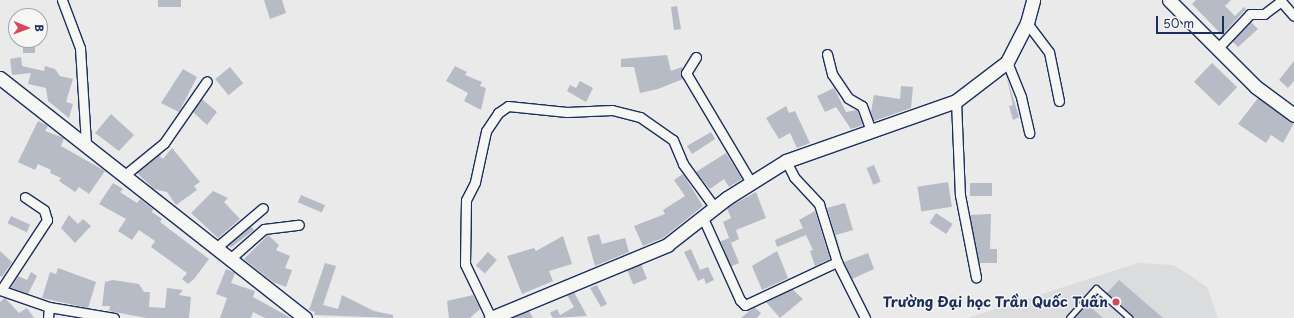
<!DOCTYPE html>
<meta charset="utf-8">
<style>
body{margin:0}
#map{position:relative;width:1294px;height:318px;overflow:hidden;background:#e9eae9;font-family:"Playpen Sans",sans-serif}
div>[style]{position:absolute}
.built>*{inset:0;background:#dadcde}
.building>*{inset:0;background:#b6bbc6;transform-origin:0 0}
.roads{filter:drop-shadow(1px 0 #1b2f5e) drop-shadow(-1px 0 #1b2f5e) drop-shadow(0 1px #1b2f5e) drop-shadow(0 -1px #1b2f5e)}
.lane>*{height:4.5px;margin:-2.25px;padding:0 2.25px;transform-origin:2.25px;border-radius:2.25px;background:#f6f6f2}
.street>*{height:9px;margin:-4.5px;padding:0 4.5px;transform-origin:4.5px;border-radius:4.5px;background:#f6f6f2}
.secondary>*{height:13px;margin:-6.5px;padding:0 6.5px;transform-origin:6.5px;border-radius:6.5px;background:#f6f6f2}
.dots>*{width:11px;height:11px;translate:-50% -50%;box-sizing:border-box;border:2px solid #f6f6f2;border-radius:50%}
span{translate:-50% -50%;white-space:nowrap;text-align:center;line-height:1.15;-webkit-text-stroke:3px #f6f6f2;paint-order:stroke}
.poi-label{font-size:14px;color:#1b2f5e;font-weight:700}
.right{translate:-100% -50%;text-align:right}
.north{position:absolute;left:8px;top:8px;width:40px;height:40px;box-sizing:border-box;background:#f6f6f2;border:1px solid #9ea6b7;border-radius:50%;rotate:91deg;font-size:11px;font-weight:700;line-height:16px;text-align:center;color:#1b2f5e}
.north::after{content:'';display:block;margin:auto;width:14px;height:18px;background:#d1495b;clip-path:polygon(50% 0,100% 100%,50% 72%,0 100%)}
.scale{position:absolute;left:1156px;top:16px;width:68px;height:18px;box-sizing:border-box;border:2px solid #1b2f5e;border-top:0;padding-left:5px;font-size:12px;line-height:14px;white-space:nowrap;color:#1b2f5e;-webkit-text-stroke:3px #f6f6f2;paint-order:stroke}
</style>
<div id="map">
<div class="built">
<i style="clip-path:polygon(1138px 263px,1174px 265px,1207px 287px,1218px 318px,968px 318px)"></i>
</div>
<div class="building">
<i style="left:158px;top:0;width:23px;height:7px"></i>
<i style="clip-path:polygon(264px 0,282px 0,286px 13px,270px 19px)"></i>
<i style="clip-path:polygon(1196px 0,1231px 0,1225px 6px,1235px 16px,1244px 7px,1246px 9px,1222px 35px,1192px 4px)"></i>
<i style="clip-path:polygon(677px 6px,681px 29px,674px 30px,671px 7px)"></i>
<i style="clip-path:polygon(1251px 22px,1258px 29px,1238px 47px,1232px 41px)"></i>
<i style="left:23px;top:40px;width:12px;height:13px"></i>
<i style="clip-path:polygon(667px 55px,671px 71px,682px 67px,683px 79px,658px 89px,640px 93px,634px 67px,621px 67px,621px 59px)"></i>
<i style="clip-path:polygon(21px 57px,22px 66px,44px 71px,45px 66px,55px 69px,60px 76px,73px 79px,66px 102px,73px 104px,69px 118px,48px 101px,46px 88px,28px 84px,31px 73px,12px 75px,10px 59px)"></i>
<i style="clip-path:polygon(1294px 61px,1294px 81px,1288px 88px,1279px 80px)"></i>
<i style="left:1212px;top:63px;width:35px;height:26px;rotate:44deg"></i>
<i style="clip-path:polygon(455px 66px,467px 72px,465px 75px,482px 82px,480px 86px,486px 88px,481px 110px,464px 101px,468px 93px,446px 81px)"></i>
<i style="left:230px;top:67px;width:21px;height:19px;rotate:51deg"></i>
<i style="clip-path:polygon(183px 69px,197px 77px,179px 112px,161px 103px)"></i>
<i style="clip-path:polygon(1006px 75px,1019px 117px,1013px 120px,1009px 106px,1013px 105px)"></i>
<i style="clip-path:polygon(580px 81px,593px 88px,586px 102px,567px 91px,570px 85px,576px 88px)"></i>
<i style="clip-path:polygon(901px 86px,913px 87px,911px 108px,874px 121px,871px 112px,874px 95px,900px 99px)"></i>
<i style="clip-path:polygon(834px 88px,846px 112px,857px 110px,863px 125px,851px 129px,836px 107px,825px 112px,817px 96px)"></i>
<i style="clip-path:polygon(1258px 98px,1294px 123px,1283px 143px,1271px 135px,1266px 143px,1238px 124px)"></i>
<i style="clip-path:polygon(202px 99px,217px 112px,207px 125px,193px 112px)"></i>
<i style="clip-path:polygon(786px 106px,789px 113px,795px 111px,810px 143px,797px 148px,790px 133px,779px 139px,766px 118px)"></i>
<i style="clip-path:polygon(111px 114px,134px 135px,119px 151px,95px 133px)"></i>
<i style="clip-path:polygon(38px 121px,48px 126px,45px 131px,64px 138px,61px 146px,105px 171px,89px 194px,79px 187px,75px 192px,59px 181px,61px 178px,50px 173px,51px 170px,38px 164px,35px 170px,18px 162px)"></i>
<i style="clip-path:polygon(711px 132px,715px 139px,692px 154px,687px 146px)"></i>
<i style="clip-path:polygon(172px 148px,200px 182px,194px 186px,197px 190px,176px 205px,167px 192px,154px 189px,137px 173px,162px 152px,160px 157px,163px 159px)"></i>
<i style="clip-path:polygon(726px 153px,742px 179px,729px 187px,724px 179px,710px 189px,696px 172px)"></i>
<i style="left:874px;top:165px;width:18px;height:8px;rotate:68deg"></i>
<i style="clip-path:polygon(683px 174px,703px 206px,663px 238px,643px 246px,634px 226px,665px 214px,663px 210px,685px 196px,674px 180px)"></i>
<i style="left:948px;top:182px;width:25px;height:31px;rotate:81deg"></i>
<i style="clip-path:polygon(113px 183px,123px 189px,120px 192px,137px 203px,140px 199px,153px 209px,152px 212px,162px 219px,160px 222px,209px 259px,194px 279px,188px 284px,182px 279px,187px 273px,151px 247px,155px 241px,139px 230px,132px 240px,118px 231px,126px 219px,99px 204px)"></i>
<i style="left:970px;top:183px;width:22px;height:13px"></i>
<i style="clip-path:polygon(213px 191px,228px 198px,224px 202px,240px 219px,218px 238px,191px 213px)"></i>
<i style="clip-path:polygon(756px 192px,766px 218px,736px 230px,739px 239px,731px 243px,723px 222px,731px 218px,727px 208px)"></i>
<i style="left:301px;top:195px;width:26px;height:8px;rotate:23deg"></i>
<i style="clip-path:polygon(845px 203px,853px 230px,836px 235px,842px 257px,827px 208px)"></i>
<i style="clip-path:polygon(815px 211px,830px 259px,815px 266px,810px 251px,813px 250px,806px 235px,777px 247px,775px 240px,803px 228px,799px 220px)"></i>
<i style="left:936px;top:213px;width:20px;height:12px;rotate:33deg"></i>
<i style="clip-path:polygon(991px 214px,990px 249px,997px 249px,997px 263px,979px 263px,970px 215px)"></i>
<i style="clip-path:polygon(69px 215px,78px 224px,83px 219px,91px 226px,75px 243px,61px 228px)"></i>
<i style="left:11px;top:216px;width:21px;height:8px;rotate:25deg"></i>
<i style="left:251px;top:226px;width:5px;height:29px;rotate:53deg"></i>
<i style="clip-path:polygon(599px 234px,602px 244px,625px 238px,629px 252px,595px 266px,587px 237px)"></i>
<i style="clip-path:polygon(268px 235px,279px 245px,276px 250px,290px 256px,285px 268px,292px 270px,286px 287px,273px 282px,244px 259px)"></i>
<i style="clip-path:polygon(563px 236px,572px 264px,549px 271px,553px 281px,522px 294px,507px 256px,534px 248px,536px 251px)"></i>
<i style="left:729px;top:238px;width:27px;height:9px;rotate:68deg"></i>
<i style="clip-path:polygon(691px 249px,700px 270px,708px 267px,714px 280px,706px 284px,704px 278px,698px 281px,684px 252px)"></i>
<i style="clip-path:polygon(0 251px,12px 262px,2px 277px,0 276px)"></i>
<i style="clip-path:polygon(777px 251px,788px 278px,762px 290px,752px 266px)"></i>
<i style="left:488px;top:252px;width:12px;height:18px;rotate:42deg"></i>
<i style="clip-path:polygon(868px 253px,874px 269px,852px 279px,844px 262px)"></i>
<i style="clip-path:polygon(325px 263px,336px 266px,323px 305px,338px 309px,342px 295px,374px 311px,393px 315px,393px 318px,314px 315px,315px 312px,309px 310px)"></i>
<i style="left:641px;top:264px;width:16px;height:15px;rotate:68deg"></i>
<i style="clip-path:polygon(58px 268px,96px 282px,88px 308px,42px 298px,50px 272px,56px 274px)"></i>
<i style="clip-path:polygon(226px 269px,235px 273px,231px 283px,255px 291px,253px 297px,291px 318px,265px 318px,253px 312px,251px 318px,220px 318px,227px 298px,216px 294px)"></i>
<i style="clip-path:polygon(31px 272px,37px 276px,28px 294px,11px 288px,18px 276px,27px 280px)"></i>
<i style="clip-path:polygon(113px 280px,139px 284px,144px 292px,150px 292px,149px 307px,165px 308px,167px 288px,183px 290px,179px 295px,191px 297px,189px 318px,146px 318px,109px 311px,110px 306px,102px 306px,105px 282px)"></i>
<i style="clip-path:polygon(1119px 280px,1163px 318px,1135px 318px,1107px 293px)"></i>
<i style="clip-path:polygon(597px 285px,607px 304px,601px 307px,590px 288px)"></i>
<i style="clip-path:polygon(792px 289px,803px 299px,780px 318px,766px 302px)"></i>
<i style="clip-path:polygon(574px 292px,587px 316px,553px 318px,550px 313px,557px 309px,560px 315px,574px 307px,567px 295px)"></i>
<i style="clip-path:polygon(473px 295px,480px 309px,470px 318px,449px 318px,447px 301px)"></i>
<i style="clip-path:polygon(5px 298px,19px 313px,27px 308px,34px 318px,0 318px,0 302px)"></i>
<i style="clip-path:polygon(1087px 304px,1103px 318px,1074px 318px)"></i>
<i style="clip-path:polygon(754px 307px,761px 313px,757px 318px,741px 318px)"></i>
<i style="clip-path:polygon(529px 311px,533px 318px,512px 318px)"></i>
</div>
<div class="roads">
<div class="lane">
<i style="left:1069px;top:318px;width:40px;rotate:-48deg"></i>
<i style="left:1096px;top:288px;width:45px;rotate:41.4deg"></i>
</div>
<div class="street">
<i style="left:62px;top:0;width:51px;rotate:69.4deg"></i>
<i style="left:80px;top:48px;width:95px;rotate:86.4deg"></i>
<i style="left:1280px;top:0;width:21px;rotate:49deg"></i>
<i style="left:1027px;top:23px;width:36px;rotate:53deg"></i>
<i style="left:1049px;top:52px;width:50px;rotate:78.5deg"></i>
<i style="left:1217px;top:49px;width:48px;rotate:-46.7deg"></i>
<i style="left:1250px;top:14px;width:14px"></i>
<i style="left:1264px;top:14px;width:21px;rotate:-37deg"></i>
<i style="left:827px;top:54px;width:21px;rotate:76deg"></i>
<i style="left:832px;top:74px;width:29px;rotate:56deg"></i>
<i style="left:848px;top:98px;width:16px;rotate:30deg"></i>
<i style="left:862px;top:106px;width:27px;rotate:70deg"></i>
<i style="left:696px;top:57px;width:19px;rotate:122deg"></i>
<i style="left:686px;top:73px;width:129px;rotate:59.3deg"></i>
<i style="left:1007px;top:62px;width:38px;rotate:68deg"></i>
<i style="left:1021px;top:97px;width:37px;rotate:77deg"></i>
<i style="left:956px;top:101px;width:94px;rotate:87.6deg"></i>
<i style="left:960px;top:195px;width:84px;rotate:79deg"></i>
<i style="left:786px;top:161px;width:18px;rotate:63deg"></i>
<i style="left:794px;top:177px;width:37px;rotate:47deg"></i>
<i style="left:819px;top:204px;width:61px;rotate:72.8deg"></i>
<i style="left:837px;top:262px;width:63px;rotate:63.4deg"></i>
<i style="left:126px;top:174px;width:49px;rotate:-39.2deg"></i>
<i style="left:164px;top:143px;width:75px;rotate:-55.3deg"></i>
<i style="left:703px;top:218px;width:90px;rotate:65.7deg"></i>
<i style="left:740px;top:300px;width:7px;rotate:45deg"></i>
<i style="left:745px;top:305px;width:102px;rotate:-25.1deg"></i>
<i style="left:217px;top:247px;width:60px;rotate:-40.3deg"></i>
<i style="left:231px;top:258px;width:44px;rotate:-41.3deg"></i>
<i style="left:264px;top:229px;width:35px;rotate:-7deg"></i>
<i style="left:0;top:290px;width:52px;rotate:19.1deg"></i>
<i style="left:49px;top:307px;width:66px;rotate:9.6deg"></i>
<i style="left:1px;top:290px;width:84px;rotate:-56.7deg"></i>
<i style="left:47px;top:220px;width:10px;rotate:-107deg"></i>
<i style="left:44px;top:210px;width:23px;rotate:-146deg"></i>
<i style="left:48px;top:318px;width:11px;rotate:-85deg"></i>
<i style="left:491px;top:318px;width:60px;rotate:-115.7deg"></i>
<i style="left:465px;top:264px;width:64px;rotate:-89.1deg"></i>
<i style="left:466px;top:200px;width:20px;rotate:-63deg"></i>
<i style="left:475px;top:182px;width:52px;rotate:-77.8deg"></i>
<i style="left:486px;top:131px;width:22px;rotate:-56deg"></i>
<i style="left:498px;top:113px;width:12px;rotate:-35deg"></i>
<i style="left:508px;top:106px;width:59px;rotate:5.8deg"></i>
<i style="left:567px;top:112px;width:45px;rotate:-2.5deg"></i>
<i style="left:612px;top:110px;width:29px;rotate:14deg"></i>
<i style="left:640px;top:117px;width:40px;rotate:34.9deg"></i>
<i style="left:673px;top:140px;width:26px;rotate:67deg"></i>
<i style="left:683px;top:164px;width:54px;rotate:54deg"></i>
</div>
<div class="secondary">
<i style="left:1169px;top:0;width:123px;rotate:45deg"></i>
<i style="left:1256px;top:87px;width:47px;rotate:36.4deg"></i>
<i style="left:0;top:78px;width:388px;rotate:38.2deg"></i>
<i style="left:491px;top:318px;width:191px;rotate:-22.5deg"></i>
<i style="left:667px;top:245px;width:76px;rotate:-38.1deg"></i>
<i style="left:727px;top:198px;width:70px;rotate:-32.1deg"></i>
<i style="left:786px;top:161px;width:180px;rotate:-19.4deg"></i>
<i style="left:956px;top:101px;width:64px;rotate:-37.4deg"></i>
<i style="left:1007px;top:62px;width:44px;rotate:-62.9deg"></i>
<i style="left:1027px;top:23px;width:24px;rotate:-75deg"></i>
</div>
</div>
<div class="dots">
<i style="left:1116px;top:302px;background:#d1495b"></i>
</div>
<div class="poi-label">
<span class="right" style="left:1108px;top:302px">Trường Đại học Trần Quốc Tuấn</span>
</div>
<div class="north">B</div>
<div class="scale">50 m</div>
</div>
